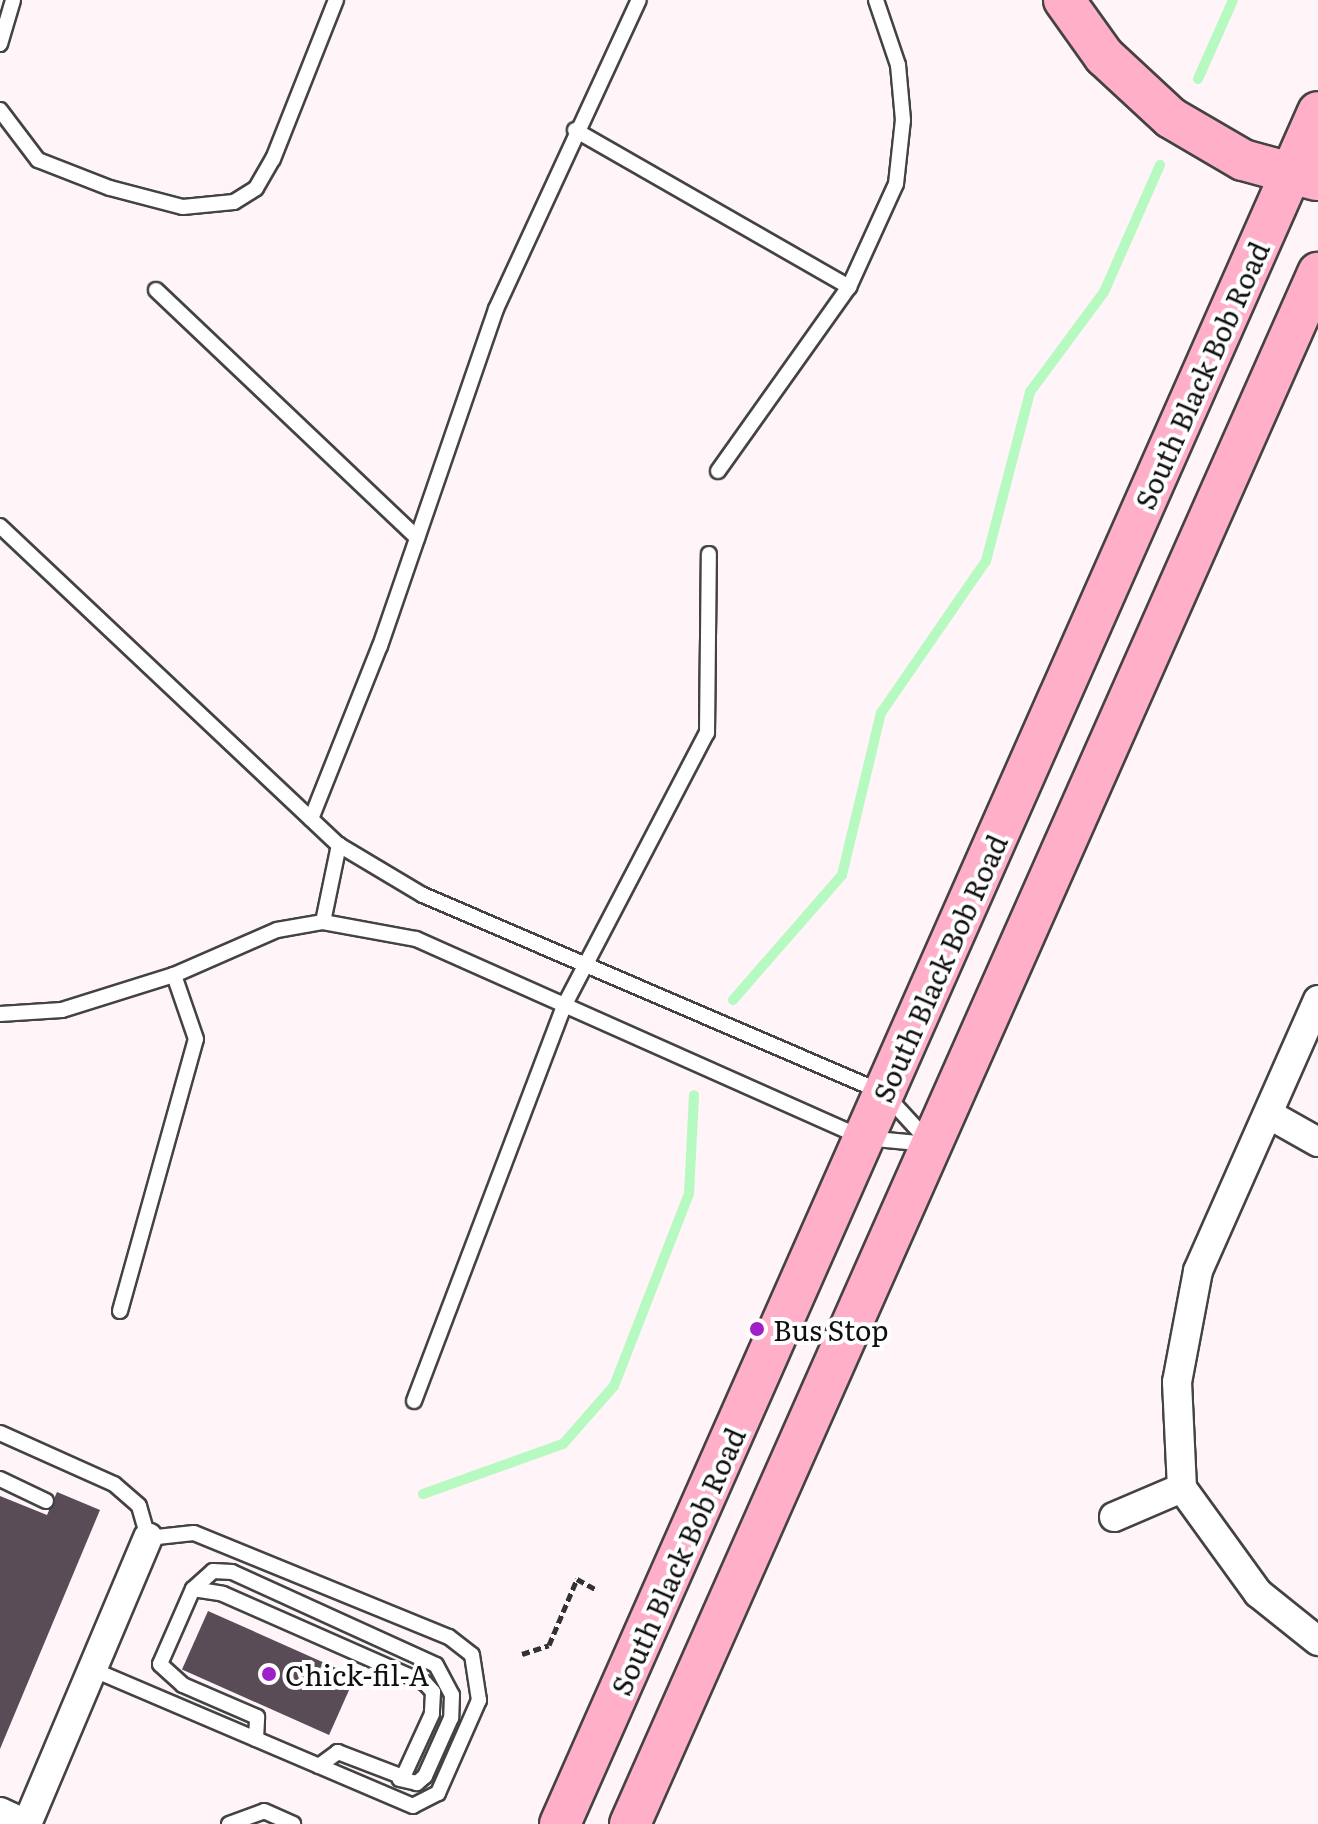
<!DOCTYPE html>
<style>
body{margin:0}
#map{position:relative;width:1318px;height:1824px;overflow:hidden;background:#fff4f8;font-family:Literata,serif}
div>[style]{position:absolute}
.stream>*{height:10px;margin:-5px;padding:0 5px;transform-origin:5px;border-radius:5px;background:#b6f9c1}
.building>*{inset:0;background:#5a4c57;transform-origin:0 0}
.path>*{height:5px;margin-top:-2.5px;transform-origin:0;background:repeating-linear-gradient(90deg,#323232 0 8px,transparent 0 12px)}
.roads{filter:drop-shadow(2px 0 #434343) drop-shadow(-2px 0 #434343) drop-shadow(0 2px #434343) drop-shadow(0 -2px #434343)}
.lane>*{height:14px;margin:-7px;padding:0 7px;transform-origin:7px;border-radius:7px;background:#fff}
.street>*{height:28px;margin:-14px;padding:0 14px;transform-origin:14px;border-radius:14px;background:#fff}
.secondary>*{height:40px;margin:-20px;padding:0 20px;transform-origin:20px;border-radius:20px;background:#ffafc8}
.dots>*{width:22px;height:22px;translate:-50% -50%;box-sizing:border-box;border:4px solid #fff;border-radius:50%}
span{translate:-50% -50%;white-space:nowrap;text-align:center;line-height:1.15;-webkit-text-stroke:8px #fff;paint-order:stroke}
.street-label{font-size:28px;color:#101010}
.poi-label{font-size:28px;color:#101010}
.left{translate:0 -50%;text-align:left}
</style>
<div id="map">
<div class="stream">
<i style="left:1198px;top:79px;width:86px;rotate:-66.1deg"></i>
<i style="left:733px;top:1000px;width:166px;rotate:-48.9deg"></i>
<i style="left:842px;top:875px;width:167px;rotate:-76.5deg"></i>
<i style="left:881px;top:713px;width:185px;rotate:-55.4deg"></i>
<i style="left:986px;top:561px;width:175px;rotate:-75.4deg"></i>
<i style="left:1030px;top:392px;width:124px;rotate:-53.5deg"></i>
<i style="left:1104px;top:292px;width:139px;rotate:-66.2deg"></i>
<i style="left:423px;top:1494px;width:149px;rotate:-19.7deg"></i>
<i style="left:563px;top:1444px;width:77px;rotate:-48.7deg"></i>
<i style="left:614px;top:1386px;width:206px;rotate:-68.7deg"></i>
<i style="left:689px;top:1194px;width:99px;rotate:-87.1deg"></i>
</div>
<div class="building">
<i style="clip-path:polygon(57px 1492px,100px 1510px,0 1749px,0 1496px,47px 1515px)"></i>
<i style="left:208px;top:1611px;width:161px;height:64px;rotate:24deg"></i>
</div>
<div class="path">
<i style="left:522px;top:1654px;width:28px;rotate:-18deg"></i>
<i style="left:549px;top:1645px;width:72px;rotate:-67deg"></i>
<i style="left:577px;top:1579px;width:21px;rotate:29deg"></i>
</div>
<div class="roads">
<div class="lane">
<i style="left:0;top:44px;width:46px;rotate:-73.5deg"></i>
<i style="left:0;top:110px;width:63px;rotate:52.8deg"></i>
<i style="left:38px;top:160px;width:77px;rotate:21.3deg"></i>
<i style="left:110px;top:188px;width:75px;rotate:14.6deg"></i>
<i style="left:183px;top:207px;width:51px;rotate:-5.6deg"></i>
<i style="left:234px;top:202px;width:26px;rotate:-32deg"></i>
<i style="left:256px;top:188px;width:34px;rotate:-60deg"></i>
<i style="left:273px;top:159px;width:171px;rotate:-68.4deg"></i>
<i style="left:575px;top:130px;width:316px;rotate:29.8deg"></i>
<i style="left:156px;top:290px;width:360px;rotate:43.5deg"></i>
<i style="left:718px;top:471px;width:226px;rotate:-54.6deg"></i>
<i style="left:849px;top:287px;width:113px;rotate:-65.5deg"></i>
<i style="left:896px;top:184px;width:64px;rotate:-83.8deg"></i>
<i style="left:903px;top:120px;width:55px;rotate:-95.2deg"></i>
<i style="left:898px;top:65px;width:69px;rotate:-108.7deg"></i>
<i style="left:0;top:526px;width:465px;rotate:43.3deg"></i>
<i style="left:339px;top:845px;width:98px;rotate:30.8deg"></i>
<i style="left:423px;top:895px;width:502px;rotate:23.24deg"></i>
<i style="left:884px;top:1093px;width:65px;rotate:47.5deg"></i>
<i style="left:311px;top:819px;width:186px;rotate:-68.3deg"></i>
<i style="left:380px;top:646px;width:356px;rotate:-71deg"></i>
<i style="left:496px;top:309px;width:340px;rotate:-65.2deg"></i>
<i style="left:323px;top:922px;width:79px;rotate:-78.3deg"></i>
<i style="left:0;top:1014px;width:62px;rotate:-3.7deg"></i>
<i style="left:62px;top:1010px;width:117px;rotate:-17.4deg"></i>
<i style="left:174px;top:975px;width:112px;rotate:-23.6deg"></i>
<i style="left:277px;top:930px;width:47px;rotate:-9.9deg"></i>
<i style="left:323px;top:922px;width:95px;rotate:10.4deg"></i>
<i style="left:416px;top:939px;width:490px;rotate:24deg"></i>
<i style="left:864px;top:1138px;width:63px;rotate:5.4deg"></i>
<i style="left:120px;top:1311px;width:282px;rotate:-74.4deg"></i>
<i style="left:196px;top:1039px;width:68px;rotate:-109deg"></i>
<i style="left:414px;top:1401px;width:423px;rotate:-69.2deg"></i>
<i style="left:564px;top:1006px;width:308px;rotate:-62.4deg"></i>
<i style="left:707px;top:733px;width:179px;rotate:-89.4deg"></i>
<i style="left:0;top:1433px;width:125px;rotate:24.1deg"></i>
<i style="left:114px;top:1484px;width:33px;rotate:41deg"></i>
<i style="left:139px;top:1506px;width:33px;rotate:74deg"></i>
<i style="left:148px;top:1538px;width:46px;rotate:-6.2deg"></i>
<i style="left:194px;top:1533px;width:275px;rotate:22.2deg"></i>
<i style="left:449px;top:1637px;width:29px;rotate:38deg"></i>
<i style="left:472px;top:1655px;width:46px;rotate:81.2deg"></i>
<i style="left:479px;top:1700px;width:102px;rotate:113.8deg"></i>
<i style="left:438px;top:1793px;width:28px;rotate:153deg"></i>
<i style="left:413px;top:1806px;width:349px;rotate:-156.9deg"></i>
<i style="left:0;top:1479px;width:51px;rotate:25.6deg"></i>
<i style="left:193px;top:1589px;width:27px;rotate:-42deg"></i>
<i style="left:213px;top:1571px;width:19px;rotate:3deg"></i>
<i style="left:232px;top:1572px;width:224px;rotate:24.5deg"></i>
<i style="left:436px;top:1665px;width:34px;rotate:62deg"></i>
<i style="left:452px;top:1695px;width:23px;rotate:92deg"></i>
<i style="left:451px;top:1718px;width:64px;rotate:114.1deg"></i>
<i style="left:425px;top:1776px;width:11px;rotate:139deg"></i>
<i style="left:417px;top:1783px;width:18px;rotate:-167deg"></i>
<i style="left:256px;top:1739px;width:22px;rotate:-87deg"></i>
<i style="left:257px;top:1717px;width:81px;rotate:-156.6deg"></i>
<i style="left:183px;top:1685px;width:31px;rotate:-138deg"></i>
<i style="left:160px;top:1664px;width:82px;rotate:-66.3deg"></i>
<i style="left:193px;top:1589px;width:30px;rotate:9deg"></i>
<i style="left:223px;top:1594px;width:221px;rotate:23.8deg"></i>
<i style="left:425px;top:1683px;width:12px;rotate:48deg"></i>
<i style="left:433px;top:1692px;width:22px;rotate:93deg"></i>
<i style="left:432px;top:1714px;width:69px;rotate:114.7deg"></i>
<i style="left:403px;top:1777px;width:70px;rotate:-159deg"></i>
<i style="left:338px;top:1752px;width:24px;rotate:144deg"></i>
<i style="left:229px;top:1824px;width:37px;rotate:-20deg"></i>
<i style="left:264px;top:1811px;width:32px;rotate:24deg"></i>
</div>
<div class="street">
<i style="left:1318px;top:1000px;width:296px;rotate:113.9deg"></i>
<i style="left:1198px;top:1271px;width:113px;rotate:100.7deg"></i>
<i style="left:1177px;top:1382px;width:106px;rotate:87.3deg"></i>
<i style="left:1182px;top:1488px;width:130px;rotate:54.1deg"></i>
<i style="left:1258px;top:1593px;width:77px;rotate:38.7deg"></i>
<i style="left:1270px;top:1115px;width:55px;rotate:29.4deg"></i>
<i style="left:1114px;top:1517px;width:74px;rotate:-23.1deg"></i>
<i style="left:0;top:1812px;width:29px;rotate:25deg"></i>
<i style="left:27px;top:1824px;width:311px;rotate:-67.1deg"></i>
</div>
<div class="secondary">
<i style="left:1064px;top:0;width:69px;rotate:54.5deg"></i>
<i style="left:1104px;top:56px;width:91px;rotate:42.8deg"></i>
<i style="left:1171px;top:118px;width:83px;rotate:30.3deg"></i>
<i style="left:1243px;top:160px;width:76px;rotate:15.3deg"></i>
<i style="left:560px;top:1824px;width:1872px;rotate:-66.12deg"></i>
<i style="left:630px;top:1824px;width:1697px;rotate:-66.08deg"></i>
</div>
</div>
<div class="dots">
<i style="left:757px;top:1329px;background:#9f20c9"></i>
<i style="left:269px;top:1674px;background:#9f20c9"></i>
</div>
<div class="street-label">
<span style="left:1201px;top:375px;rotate:-66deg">South Black Bob Road</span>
<span style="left:939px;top:968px;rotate:-66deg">South Black Bob Road</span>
<span style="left:677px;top:1561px;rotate:-66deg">South Black Bob Road</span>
</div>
<div class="poi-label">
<span class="left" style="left:773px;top:1329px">Bus Stop</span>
<span class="left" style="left:285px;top:1674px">Chick-fil-A</span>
</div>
</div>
